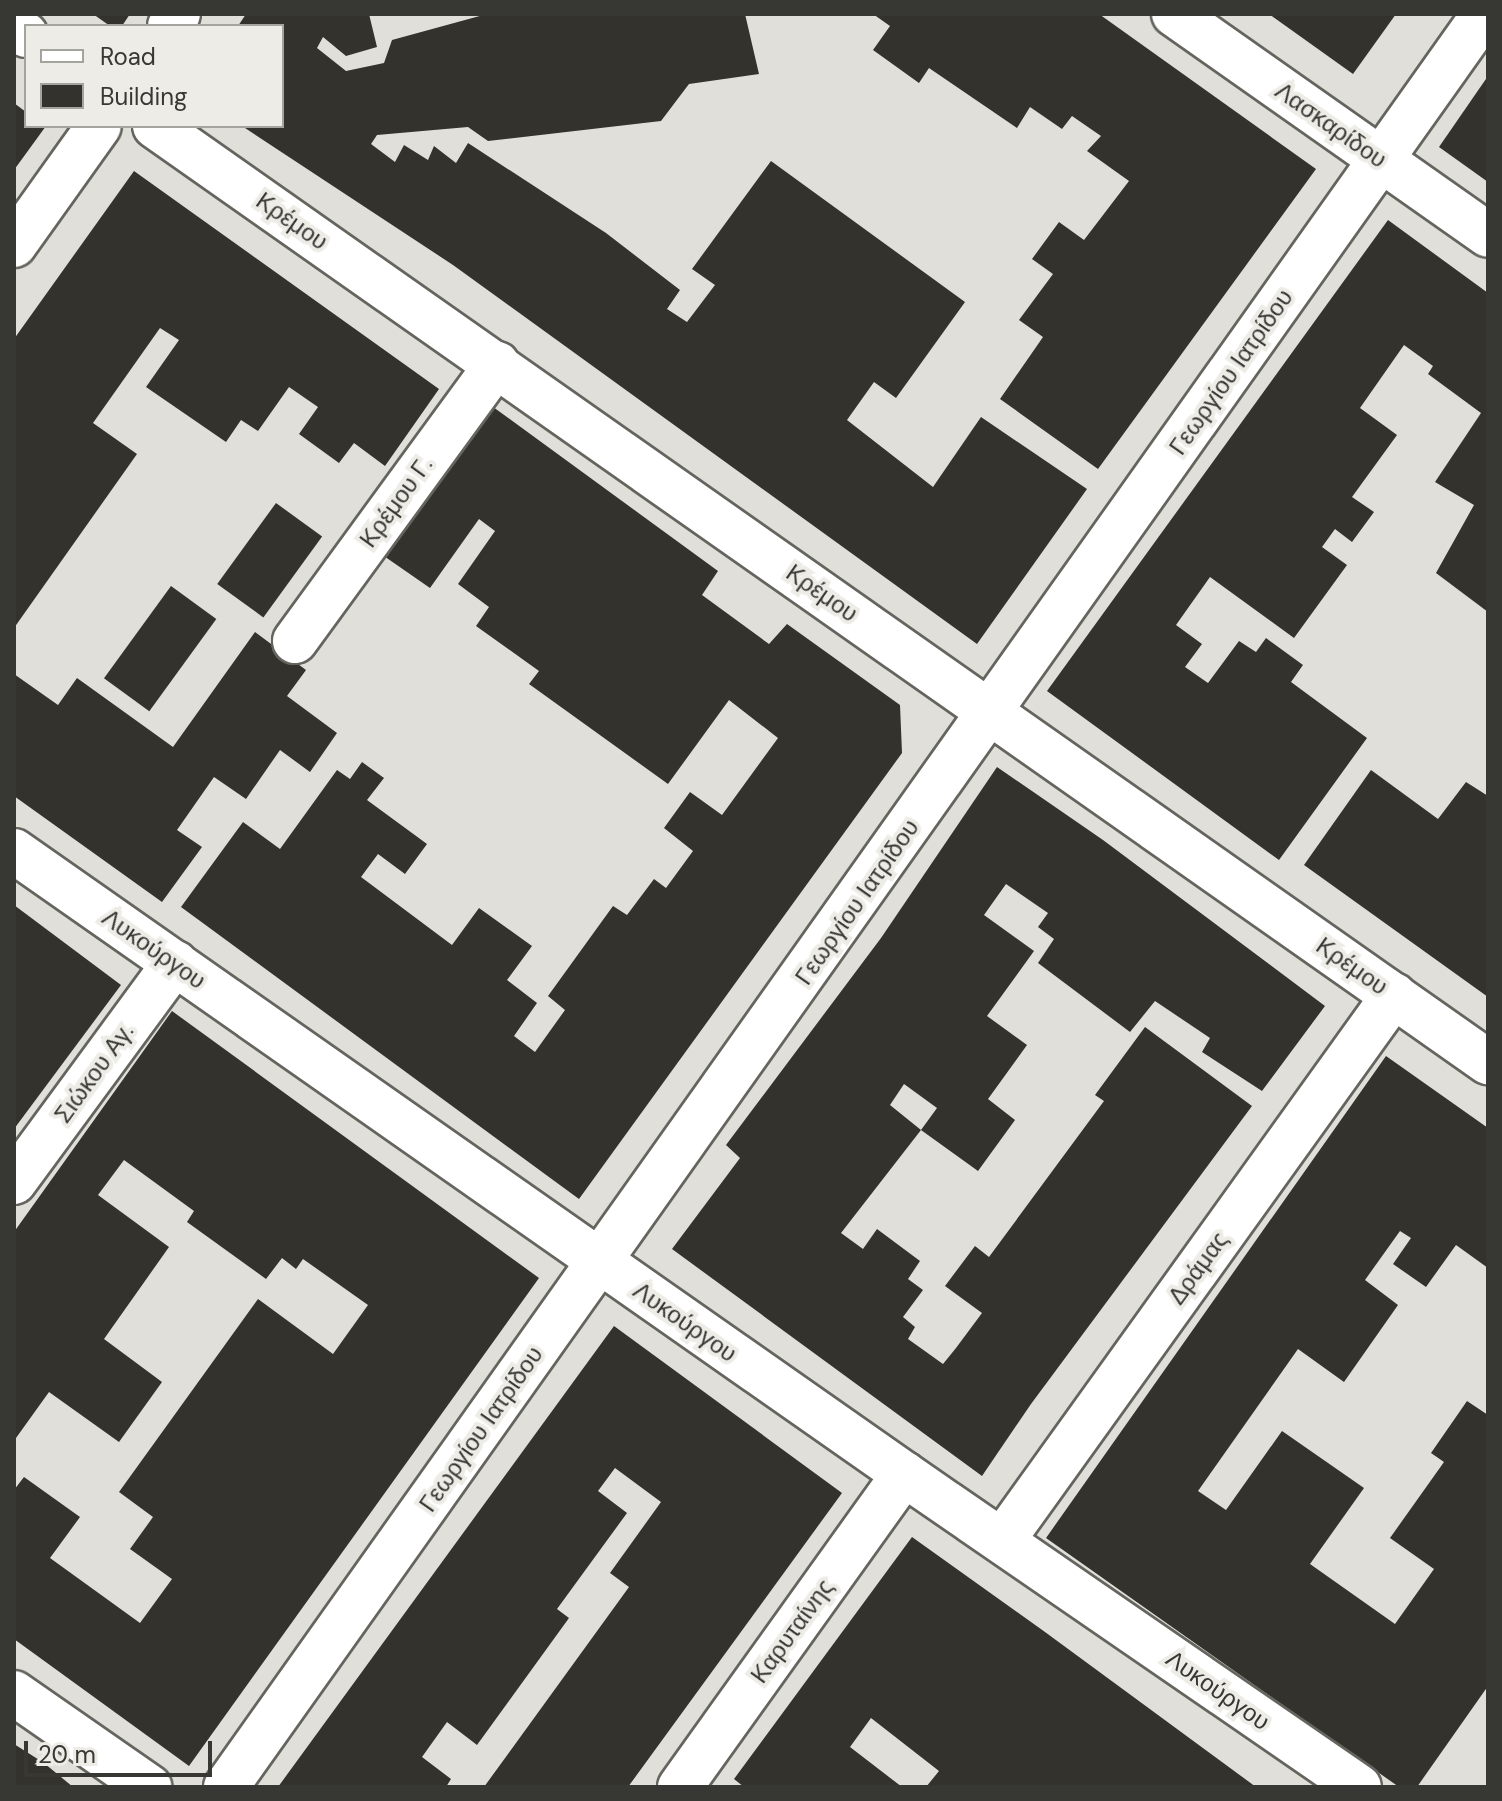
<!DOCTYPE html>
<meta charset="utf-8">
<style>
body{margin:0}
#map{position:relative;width:1502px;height:1801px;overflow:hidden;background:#e0dfd9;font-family:"DM Sans",sans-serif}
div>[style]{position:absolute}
.building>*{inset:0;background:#33322d;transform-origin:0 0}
.roads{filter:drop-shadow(2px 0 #65655f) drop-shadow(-2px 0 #65655f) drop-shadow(0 2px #65655f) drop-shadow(0 -2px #65655f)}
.minor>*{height:44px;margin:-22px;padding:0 22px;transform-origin:22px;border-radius:22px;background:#fff}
span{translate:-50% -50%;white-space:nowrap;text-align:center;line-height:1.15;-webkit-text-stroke:8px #edece6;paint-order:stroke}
.street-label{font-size:24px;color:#373734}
.frame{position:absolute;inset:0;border:16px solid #373734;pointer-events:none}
.legend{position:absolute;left:24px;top:24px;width:260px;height:104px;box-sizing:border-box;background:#edece6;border:2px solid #a4a49f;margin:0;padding:10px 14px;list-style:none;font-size:24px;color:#373734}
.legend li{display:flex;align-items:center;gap:16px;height:40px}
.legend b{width:40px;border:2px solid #a4a49f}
.scale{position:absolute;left:24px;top:1741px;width:188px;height:36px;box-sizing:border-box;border:4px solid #373734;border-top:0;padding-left:10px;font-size:24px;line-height:28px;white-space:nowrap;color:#373734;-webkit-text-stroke:6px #edece6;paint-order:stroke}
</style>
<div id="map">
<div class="building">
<i style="clip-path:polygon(93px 14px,130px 14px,122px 26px,110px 26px)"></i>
<i style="clip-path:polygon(246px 14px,369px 14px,377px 47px,346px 56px,323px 37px,317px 48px,346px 71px,384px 63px,392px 40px,487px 14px,745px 14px,759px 74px,689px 84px,661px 121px,488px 141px,468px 127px,377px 135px,371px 144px,395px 162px,404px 145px,428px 160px,434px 146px,456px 163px,468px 143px,606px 233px,680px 290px,667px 309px,687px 322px,715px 285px,692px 269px,771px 161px,965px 302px,896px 398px,874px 382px,847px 420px,933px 487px,981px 417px,1087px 489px,977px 644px,453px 265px,242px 126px,282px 126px,282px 26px,238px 26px)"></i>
<i style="clip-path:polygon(873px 14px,1099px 14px,1316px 169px,1098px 469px,1000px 399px,1043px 337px,1019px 320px,1053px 274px,1032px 259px,1059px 222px,1084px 240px,1129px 181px,1087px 151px,1101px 136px,1072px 116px,1062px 129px,1030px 107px,1017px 128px,929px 68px,919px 83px,873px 50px,890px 26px)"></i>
<i style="clip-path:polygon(1269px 14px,1396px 14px,1353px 74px)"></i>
<i style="clip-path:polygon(1488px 76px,1488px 182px,1439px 147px)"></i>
<i style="clip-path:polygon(14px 103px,26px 112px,26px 126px,46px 126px,14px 170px)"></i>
<i style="clip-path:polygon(134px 171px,439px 389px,385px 466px,354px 443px,339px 463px,299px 434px,318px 407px,289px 387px,258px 431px,241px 420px,226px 442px,146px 387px,179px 340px,160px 328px,93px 423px,137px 454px,14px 628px,14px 339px)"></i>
<i style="clip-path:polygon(1388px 220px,1488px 293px,1488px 612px,1436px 573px,1474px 505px,1435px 482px,1481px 413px,1428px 374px,1433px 366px,1404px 345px,1360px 408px,1397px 435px,1352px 497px,1374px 512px,1352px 542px,1335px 529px,1322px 547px,1347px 565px,1294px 638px,1210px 577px,1176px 625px,1202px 644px,1185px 667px,1208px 683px,1239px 641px,1256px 652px,1266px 638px,1303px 665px,1291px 682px,1367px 738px,1279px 860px,1047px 691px)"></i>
<i style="clip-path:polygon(489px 404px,718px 571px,702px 595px,769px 644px,787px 624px,900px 705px,902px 753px,579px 1199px,181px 907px,243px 822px,280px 849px,337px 770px,350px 779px,362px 762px,384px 778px,367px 800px,427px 844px,405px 874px,378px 854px,361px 877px,452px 945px,479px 908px,532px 946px,507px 980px,537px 1003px,514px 1036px,535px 1052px,565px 1010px,548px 996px,613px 906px,627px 915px,654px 879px,666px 888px,693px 851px,664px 828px,690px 792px,722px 815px,778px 738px,729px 700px,668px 784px,529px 684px,539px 671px,476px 626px,489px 607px,458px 584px,495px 531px,479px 519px,430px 588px,381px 554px)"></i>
<i style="left:276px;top:503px;width:57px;height:100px;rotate:36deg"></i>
<i style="left:171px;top:586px;width:56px;height:114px;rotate:36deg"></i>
<i style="clip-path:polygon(255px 632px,306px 670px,287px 696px,337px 733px,310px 772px,280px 750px,246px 799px,214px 777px,177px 830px,202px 847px,162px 902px,14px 796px,14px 674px,58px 705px,77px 678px,173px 747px)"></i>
<i style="clip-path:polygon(997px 767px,1103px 840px,1325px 1006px,1262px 1091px,1202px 1052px,1210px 1038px,1155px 1001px,1130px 1032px,1038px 963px,1054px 939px,1038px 927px,1048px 913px,1006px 884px,984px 915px,1034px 951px,987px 1016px,1027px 1045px,988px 1099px,1015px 1120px,978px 1171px,921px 1130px,937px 1108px,904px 1084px,890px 1105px,921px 1130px,841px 1233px,863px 1249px,877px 1229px,920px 1261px,908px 1279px,923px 1290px,903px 1317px,915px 1327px,908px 1339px,943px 1364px,956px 1348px,982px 1313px,945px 1286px,975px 1246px,989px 1257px,1104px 1101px,1095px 1095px,1145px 1027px,1252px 1106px,1031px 1404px,982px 1476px,672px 1249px,740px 1158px,726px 1145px,881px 938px)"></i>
<i style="clip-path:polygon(1371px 770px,1438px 819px,1466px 782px,1488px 796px,1488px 997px,1304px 865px)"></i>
<i style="clip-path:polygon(14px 905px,121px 985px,14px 1129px)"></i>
<i style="clip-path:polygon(172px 1011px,539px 1278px,189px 1766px,14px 1639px,14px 1490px,24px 1477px,80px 1517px,50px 1558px,140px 1623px,172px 1579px,130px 1549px,153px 1517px,119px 1492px,258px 1299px,333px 1354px,368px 1305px,303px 1259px,296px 1269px,282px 1258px,266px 1279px,187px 1222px,194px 1211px,124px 1160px,98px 1195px,169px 1247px,104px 1339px,162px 1382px,119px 1442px,49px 1392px,16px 1438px,14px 1436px,14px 1232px)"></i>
<i style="clip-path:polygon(1386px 1056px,1488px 1128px,1488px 1268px,1456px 1245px,1426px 1287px,1393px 1264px,1411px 1238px,1400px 1231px,1365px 1280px,1398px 1305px,1344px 1382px,1298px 1349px,1198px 1491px,1226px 1510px,1282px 1431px,1364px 1488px,1310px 1564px,1395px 1624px,1434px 1569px,1390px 1538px,1444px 1462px,1431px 1453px,1467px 1401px,1488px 1415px,1488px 1686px,1417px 1787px,1399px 1787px,1046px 1538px)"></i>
<i style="clip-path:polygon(614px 1326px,842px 1493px,628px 1787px,484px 1787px,629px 1587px,610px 1573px,661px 1502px,615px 1468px,598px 1491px,627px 1513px,557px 1609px,569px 1618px,477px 1745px,447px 1722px,422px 1757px,451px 1779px,446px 1787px,278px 1787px)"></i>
<i style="clip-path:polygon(912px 1537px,1045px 1632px,1256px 1787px,926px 1787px,939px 1771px,871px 1718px,850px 1747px,902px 1787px,744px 1787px,734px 1779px)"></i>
<i style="clip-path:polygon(14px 1744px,44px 1763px,73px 1787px,14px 1787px)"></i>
</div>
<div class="roads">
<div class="minor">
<i style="left:1174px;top:14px;width:384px;rotate:35.1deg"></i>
<i style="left:170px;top:26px;width:14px;rotate:-56deg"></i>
<i style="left:14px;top:27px;width:14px;rotate:34deg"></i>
<i style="left:155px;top:126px;width:1629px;rotate:35.08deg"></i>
<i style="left:14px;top:245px;width:146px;rotate:-54.5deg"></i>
<i style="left:295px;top:641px;width:343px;rotate:-53.9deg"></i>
<i style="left:14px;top:851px;width:1086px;rotate:34.99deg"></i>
<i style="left:904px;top:1474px;width:552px;rotate:34.52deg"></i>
<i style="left:14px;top:1182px;width:272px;rotate:-53.7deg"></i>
<i style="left:1002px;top:1541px;width:672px;rotate:-54.32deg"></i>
<i style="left:14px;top:1693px;width:165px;rotate:34.8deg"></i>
<i style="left:226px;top:1787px;width:2174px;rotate:-54.64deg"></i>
<i style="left:680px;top:1787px;width:385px;rotate:-54.4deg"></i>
</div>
</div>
<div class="street-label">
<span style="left:1331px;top:125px;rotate:35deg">Λασκαρίδου</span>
<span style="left:292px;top:221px;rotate:35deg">Κρέμου</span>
<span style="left:1231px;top:372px;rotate:-55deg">Γεωργίου Ιατρίδου</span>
<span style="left:396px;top:502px;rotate:-54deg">Κρέμου Γ.</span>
<span style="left:822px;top:593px;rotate:35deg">Κρέμου</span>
<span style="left:857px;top:902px;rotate:-55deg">Γεωργίου Ιατρίδου</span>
<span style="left:154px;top:949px;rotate:35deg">Λυκούργου</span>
<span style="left:1352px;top:966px;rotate:35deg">Κρέμου</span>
<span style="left:94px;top:1073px;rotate:-54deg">Σιώκου Αγ.</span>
<span style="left:1198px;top:1268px;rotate:-54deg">Δράμας</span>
<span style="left:685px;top:1322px;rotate:35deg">Λυκούργου</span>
<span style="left:481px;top:1429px;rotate:-55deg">Γεωργίου Ιατρίδου</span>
<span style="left:792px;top:1631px;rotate:-54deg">Καρυταίνης</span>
<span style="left:1218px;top:1690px;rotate:35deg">Λυκούργου</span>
</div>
<div class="frame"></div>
<ul class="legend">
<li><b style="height:10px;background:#fff"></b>Road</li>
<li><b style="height:22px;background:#33322d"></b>Building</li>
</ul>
<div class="scale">20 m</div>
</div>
